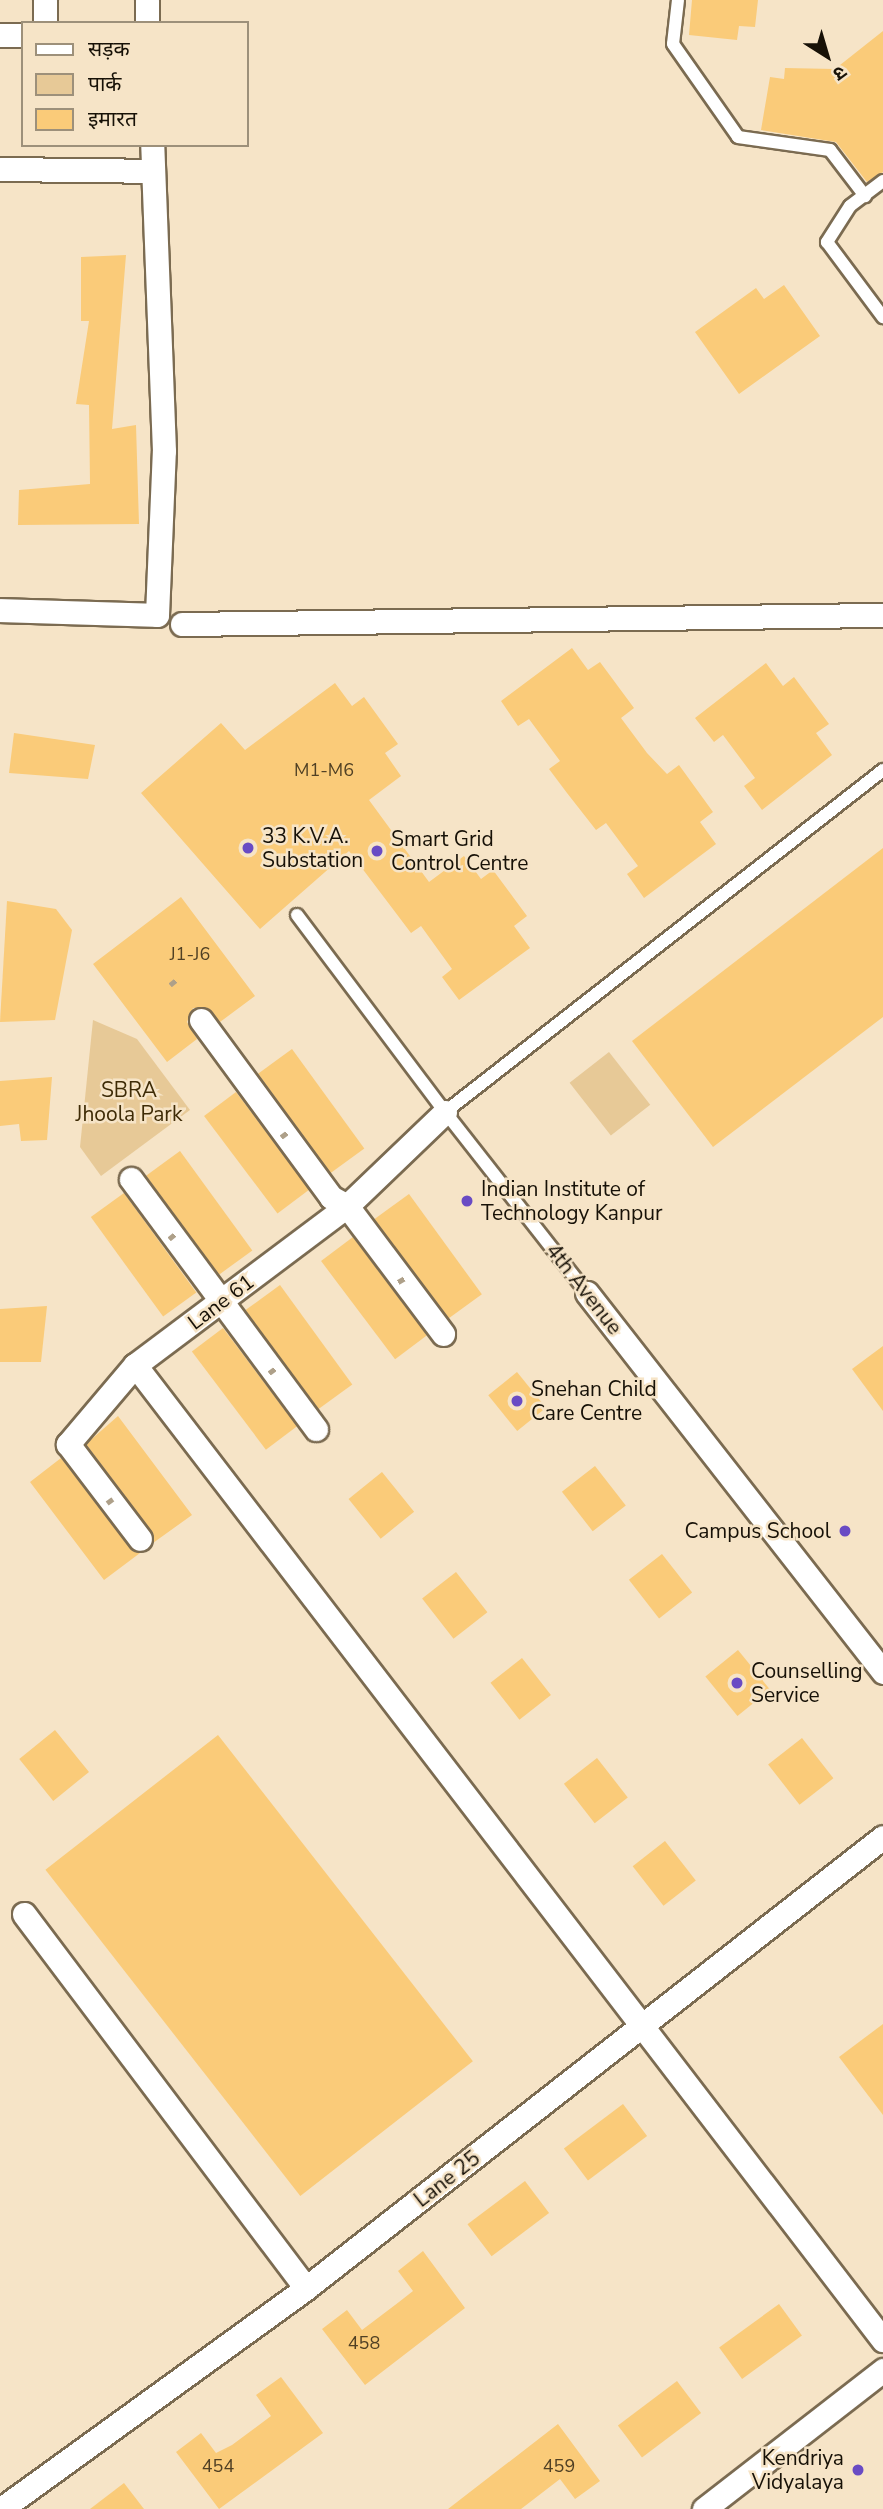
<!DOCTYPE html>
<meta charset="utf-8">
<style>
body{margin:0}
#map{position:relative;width:883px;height:2509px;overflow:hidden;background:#f6e4c7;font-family:"Nunito Sans","Noto Sans Devanagari",sans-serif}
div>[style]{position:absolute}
.green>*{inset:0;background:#e7c997;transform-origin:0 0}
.building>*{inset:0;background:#facb79;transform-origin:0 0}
.path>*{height:4.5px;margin-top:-2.25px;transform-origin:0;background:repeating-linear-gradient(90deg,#aea089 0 7px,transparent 0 10.5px)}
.roads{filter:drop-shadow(2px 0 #7b6b51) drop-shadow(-2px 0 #7b6b51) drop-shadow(0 2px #7b6b51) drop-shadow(0 -2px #7b6b51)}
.lane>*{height:12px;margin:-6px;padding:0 6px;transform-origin:6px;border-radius:6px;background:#fff}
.street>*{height:23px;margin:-11.5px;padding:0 11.5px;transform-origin:11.5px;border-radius:11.5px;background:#fff}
.path-bridge>*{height:4.5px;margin-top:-2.25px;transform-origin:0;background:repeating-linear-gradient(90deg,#aea089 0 7px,transparent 0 10.5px)}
.dots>*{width:19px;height:19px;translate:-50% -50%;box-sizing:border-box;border:4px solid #f6e4c7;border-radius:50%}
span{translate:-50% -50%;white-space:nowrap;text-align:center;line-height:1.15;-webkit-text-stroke:5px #f6e4c7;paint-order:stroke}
.number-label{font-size:18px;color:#504024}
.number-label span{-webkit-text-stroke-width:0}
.poi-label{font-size:21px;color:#171107}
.left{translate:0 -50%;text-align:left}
.right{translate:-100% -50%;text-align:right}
.park-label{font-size:21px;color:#3e2b06}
.street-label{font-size:21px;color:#171107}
.legend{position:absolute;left:21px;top:21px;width:228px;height:126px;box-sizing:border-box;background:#f6e4c7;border:2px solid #9d907a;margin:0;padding:9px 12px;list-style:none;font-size:21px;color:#171107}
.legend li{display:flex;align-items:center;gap:14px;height:35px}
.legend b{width:35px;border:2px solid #9d907a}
.north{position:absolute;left:792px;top:21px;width:70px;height:70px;-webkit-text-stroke:5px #f6e4c7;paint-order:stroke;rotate:143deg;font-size:19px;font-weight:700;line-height:28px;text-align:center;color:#171107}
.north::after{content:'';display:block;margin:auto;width:24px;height:32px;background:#171107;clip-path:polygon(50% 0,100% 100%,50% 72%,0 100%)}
</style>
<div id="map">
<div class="green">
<i style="clip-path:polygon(93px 1020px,137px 1039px,190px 1110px,101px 1176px,80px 1147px)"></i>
<i style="left:609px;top:1052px;width:67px;height:50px;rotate:52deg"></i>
</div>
<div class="building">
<i style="clip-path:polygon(692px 0,758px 0,755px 27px,739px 26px,737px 40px,689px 35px)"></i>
<i style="clip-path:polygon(883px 31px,883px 172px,867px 182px,836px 142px,761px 130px,770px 77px,784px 79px,785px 68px,835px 69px)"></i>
<i style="clip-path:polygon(126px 255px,112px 429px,136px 425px,139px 524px,18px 525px,19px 490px,90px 484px,89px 405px,76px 404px,89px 321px,81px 321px,81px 257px)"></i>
<i style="clip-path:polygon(784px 285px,820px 336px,739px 394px,695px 332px,756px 288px,764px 299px)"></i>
<i style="clip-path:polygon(572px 648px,588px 670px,600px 662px,634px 708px,621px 718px,647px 753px,667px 774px,679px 765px,713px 812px,700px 822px,716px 844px,644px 898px,627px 874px,638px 866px,606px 823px,596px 830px,567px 793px,549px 769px,560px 761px,529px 719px,518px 726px,501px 701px)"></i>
<i style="clip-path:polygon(766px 663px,783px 686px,794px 677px,829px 724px,816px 733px,832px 755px,762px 810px,744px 786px,755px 778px,723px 735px,714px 742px,695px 718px)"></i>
<i style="clip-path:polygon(335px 683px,352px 706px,364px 697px,398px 744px,385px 753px,401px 776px,369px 800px,429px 882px,464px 856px,481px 879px,493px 870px,527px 916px,514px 926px,530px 948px,459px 1000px,442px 977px,452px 969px,421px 926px,411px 933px,349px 851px,260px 929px,141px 793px,221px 723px,245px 750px)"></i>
<i style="clip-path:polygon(14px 733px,95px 745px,88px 779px,9px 773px)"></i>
<i style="clip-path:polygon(883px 848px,883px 1017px,713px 1147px,632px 1041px)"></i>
<i style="clip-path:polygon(181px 897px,255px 996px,220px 1022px,207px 1008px,193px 1008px,187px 1022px,197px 1039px,167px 1062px,93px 964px)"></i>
<i style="clip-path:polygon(7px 901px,56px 909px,72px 930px,55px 1020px,0 1022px)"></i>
<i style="left:292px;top:1049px;width:123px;height:42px;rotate:54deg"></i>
<i style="clip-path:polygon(52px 1077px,47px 1140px,21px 1141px,19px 1124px,0 1126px,0 1081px)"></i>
<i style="left:236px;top:1092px;width:122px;height:40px;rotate:53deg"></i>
<i style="left:180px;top:1151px;width:123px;height:42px;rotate:54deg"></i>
<i style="left:124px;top:1193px;width:123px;height:41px;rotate:54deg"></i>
<i style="left:409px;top:1194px;width:124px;height:43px;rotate:54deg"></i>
<i style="left:353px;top:1237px;width:123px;height:40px;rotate:53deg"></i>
<i style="left:280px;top:1285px;width:123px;height:43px;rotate:54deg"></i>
<i style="clip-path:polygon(47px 1306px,41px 1362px,0 1362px,0 1309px)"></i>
<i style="left:223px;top:1328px;width:123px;height:39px;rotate:53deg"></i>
<i style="clip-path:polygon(883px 1346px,883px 1411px,852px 1369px)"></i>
<i style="left:517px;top:1372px;width:46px;height:37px;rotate:51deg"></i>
<i style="clip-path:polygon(118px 1416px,192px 1515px,153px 1543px,151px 1531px,86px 1444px)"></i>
<i style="clip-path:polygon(61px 1458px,129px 1547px,140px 1553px,104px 1580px,30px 1482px)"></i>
<i style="left:595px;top:1466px;width:50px;height:42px;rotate:52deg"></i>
<i style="left:382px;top:1472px;width:51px;height:43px;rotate:51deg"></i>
<i style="left:662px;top:1554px;width:49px;height:42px;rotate:52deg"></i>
<i style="left:456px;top:1572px;width:51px;height:43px;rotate:52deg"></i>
<i style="left:738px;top:1650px;width:51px;height:42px;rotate:51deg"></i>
<i style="left:522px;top:1658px;width:47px;height:40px;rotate:52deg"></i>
<i style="left:55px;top:1730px;width:54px;height:46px;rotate:51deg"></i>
<i style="left:218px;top:1735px;width:414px;height:219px;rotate:52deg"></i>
<i style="left:802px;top:1738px;width:51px;height:43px;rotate:52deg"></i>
<i style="left:597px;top:1758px;width:50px;height:42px;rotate:52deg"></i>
<i style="left:665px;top:1841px;width:50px;height:41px;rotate:52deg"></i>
<i style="clip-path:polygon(883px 2024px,883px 2115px,839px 2057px)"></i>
<i style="left:623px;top:2104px;width:40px;height:74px;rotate:53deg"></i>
<i style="left:525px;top:2181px;width:40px;height:72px;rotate:53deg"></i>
<i style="clip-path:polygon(423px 2251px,465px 2308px,365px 2385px,322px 2329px,347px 2310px,362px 2330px,399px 2302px,413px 2291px,398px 2271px)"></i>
<i style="left:779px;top:2304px;width:39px;height:74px;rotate:54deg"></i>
<i style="clip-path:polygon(281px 2377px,323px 2433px,219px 2509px,176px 2452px,201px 2433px,216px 2453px,232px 2445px,271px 2416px,256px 2395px)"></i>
<i style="left:677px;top:2381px;width:40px;height:74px;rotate:53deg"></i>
<i style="clip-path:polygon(558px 2424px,600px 2481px,575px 2499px,560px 2479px,521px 2509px,448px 2509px)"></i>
<i style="clip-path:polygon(124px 2483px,144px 2509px,90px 2509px)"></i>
</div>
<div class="path">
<i style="left:170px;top:985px;width:8px;rotate:-40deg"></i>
</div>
<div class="roads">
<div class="lane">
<i style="left:678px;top:0;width:44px;rotate:96.5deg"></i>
<i style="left:673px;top:44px;width:113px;rotate:55deg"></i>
<i style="left:738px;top:137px;width:93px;rotate:8deg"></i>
<i style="left:830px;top:150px;width:58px;rotate:52.7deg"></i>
<i style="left:883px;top:181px;width:41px;rotate:142.9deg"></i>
<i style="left:850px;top:206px;width:43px;rotate:122.6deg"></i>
<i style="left:827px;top:242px;width:94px;rotate:53.3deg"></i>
<i style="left:297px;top:915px;width:246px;rotate:53.1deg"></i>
<i style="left:587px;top:1293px;width:230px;rotate:-128.1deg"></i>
<i style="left:445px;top:1112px;width:556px;rotate:-37.98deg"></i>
</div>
<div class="street">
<i style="left:45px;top:0;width:23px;rotate:90deg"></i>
<i style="left:147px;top:0;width:23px;rotate:90deg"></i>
<i style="left:0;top:35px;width:23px"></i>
<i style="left:0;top:169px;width:153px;rotate:0.7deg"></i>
<i style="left:0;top:610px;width:157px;rotate:1.8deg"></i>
<i style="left:157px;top:615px;width:164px;rotate:-87.6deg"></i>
<i style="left:164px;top:451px;width:306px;rotate:-92.2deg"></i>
<i style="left:182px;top:624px;width:701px;rotate:-0.74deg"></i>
<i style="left:201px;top:1020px;width:220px;rotate:53.7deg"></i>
<i style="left:331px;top:1197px;width:18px;rotate:29deg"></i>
<i style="left:347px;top:1206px;width:160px;rotate:53.1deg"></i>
<i style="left:445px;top:1112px;width:136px;rotate:136.2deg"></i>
<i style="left:347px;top:1206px;width:265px;rotate:143.1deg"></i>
<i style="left:135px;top:1365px;width:1229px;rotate:52.51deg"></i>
<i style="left:131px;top:1179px;width:311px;rotate:53.5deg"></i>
<i style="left:587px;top:1293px;width:481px;rotate:52deg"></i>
<i style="left:135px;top:1365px;width:104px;rotate:130.3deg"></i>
<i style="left:68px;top:1444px;width:119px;rotate:52.8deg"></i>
<i style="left:24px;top:1914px;width:468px;rotate:53deg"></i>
<i style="left:1px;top:2509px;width:377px;rotate:-35.9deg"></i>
<i style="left:306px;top:2288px;width:732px;rotate:-38.01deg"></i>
<i style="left:704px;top:2509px;width:227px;rotate:-37.8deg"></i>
</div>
</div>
<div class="path-bridge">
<i style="left:281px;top:1137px;width:9px;rotate:-36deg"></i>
<i style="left:169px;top:1239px;width:8px;rotate:-40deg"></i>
<i style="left:398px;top:1282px;width:8px;rotate:-30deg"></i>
<i style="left:269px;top:1373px;width:9px;rotate:-36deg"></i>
<i style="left:107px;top:1503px;width:9px;rotate:-36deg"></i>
</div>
<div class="dots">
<i style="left:248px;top:848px;background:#694bc4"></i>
<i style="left:377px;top:851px;background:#694bc4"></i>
<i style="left:467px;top:1201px;background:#694bc4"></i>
<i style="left:517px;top:1401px;background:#694bc4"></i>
<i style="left:845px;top:1531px;background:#694bc4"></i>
<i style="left:737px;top:1683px;background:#694bc4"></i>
<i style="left:858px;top:2470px;background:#694bc4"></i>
</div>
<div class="number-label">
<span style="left:324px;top:770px">M1-M6</span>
<span style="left:190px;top:954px">J1-J6</span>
<span style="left:364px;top:2343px">458</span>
<span style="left:218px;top:2466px">454</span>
<span style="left:559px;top:2466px">459</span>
</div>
<div class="poi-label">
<span class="left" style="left:262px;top:848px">33 K.V.A.<br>Substation</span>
<span class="left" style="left:391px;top:851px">Smart Grid<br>Control Centre</span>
<span class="left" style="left:481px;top:1201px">Indian Institute of<br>Technology Kanpur</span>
<span class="left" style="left:531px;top:1401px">Snehan Child<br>Care Centre</span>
<span class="right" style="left:831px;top:1531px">Campus School</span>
<span class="left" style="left:751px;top:1683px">Counselling<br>Service</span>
<span class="right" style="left:844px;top:2470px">Kendriya<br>Vidyalaya</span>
</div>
<div class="park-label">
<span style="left:129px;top:1102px">SBRA<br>Jhoola Park</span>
</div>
<div class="street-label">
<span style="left:584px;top:1289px;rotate:52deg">4th Avenue</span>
<span style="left:221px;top:1302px;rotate:-37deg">Lane 61</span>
<span style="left:447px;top:2179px;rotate:-38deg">Lane 25</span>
</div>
<ul class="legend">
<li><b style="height:9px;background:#fff"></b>सड़क</li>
<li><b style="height:19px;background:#e7c997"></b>पार्क</li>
<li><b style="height:19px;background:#facb79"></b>इमारत</li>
</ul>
<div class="north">उ</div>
</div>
